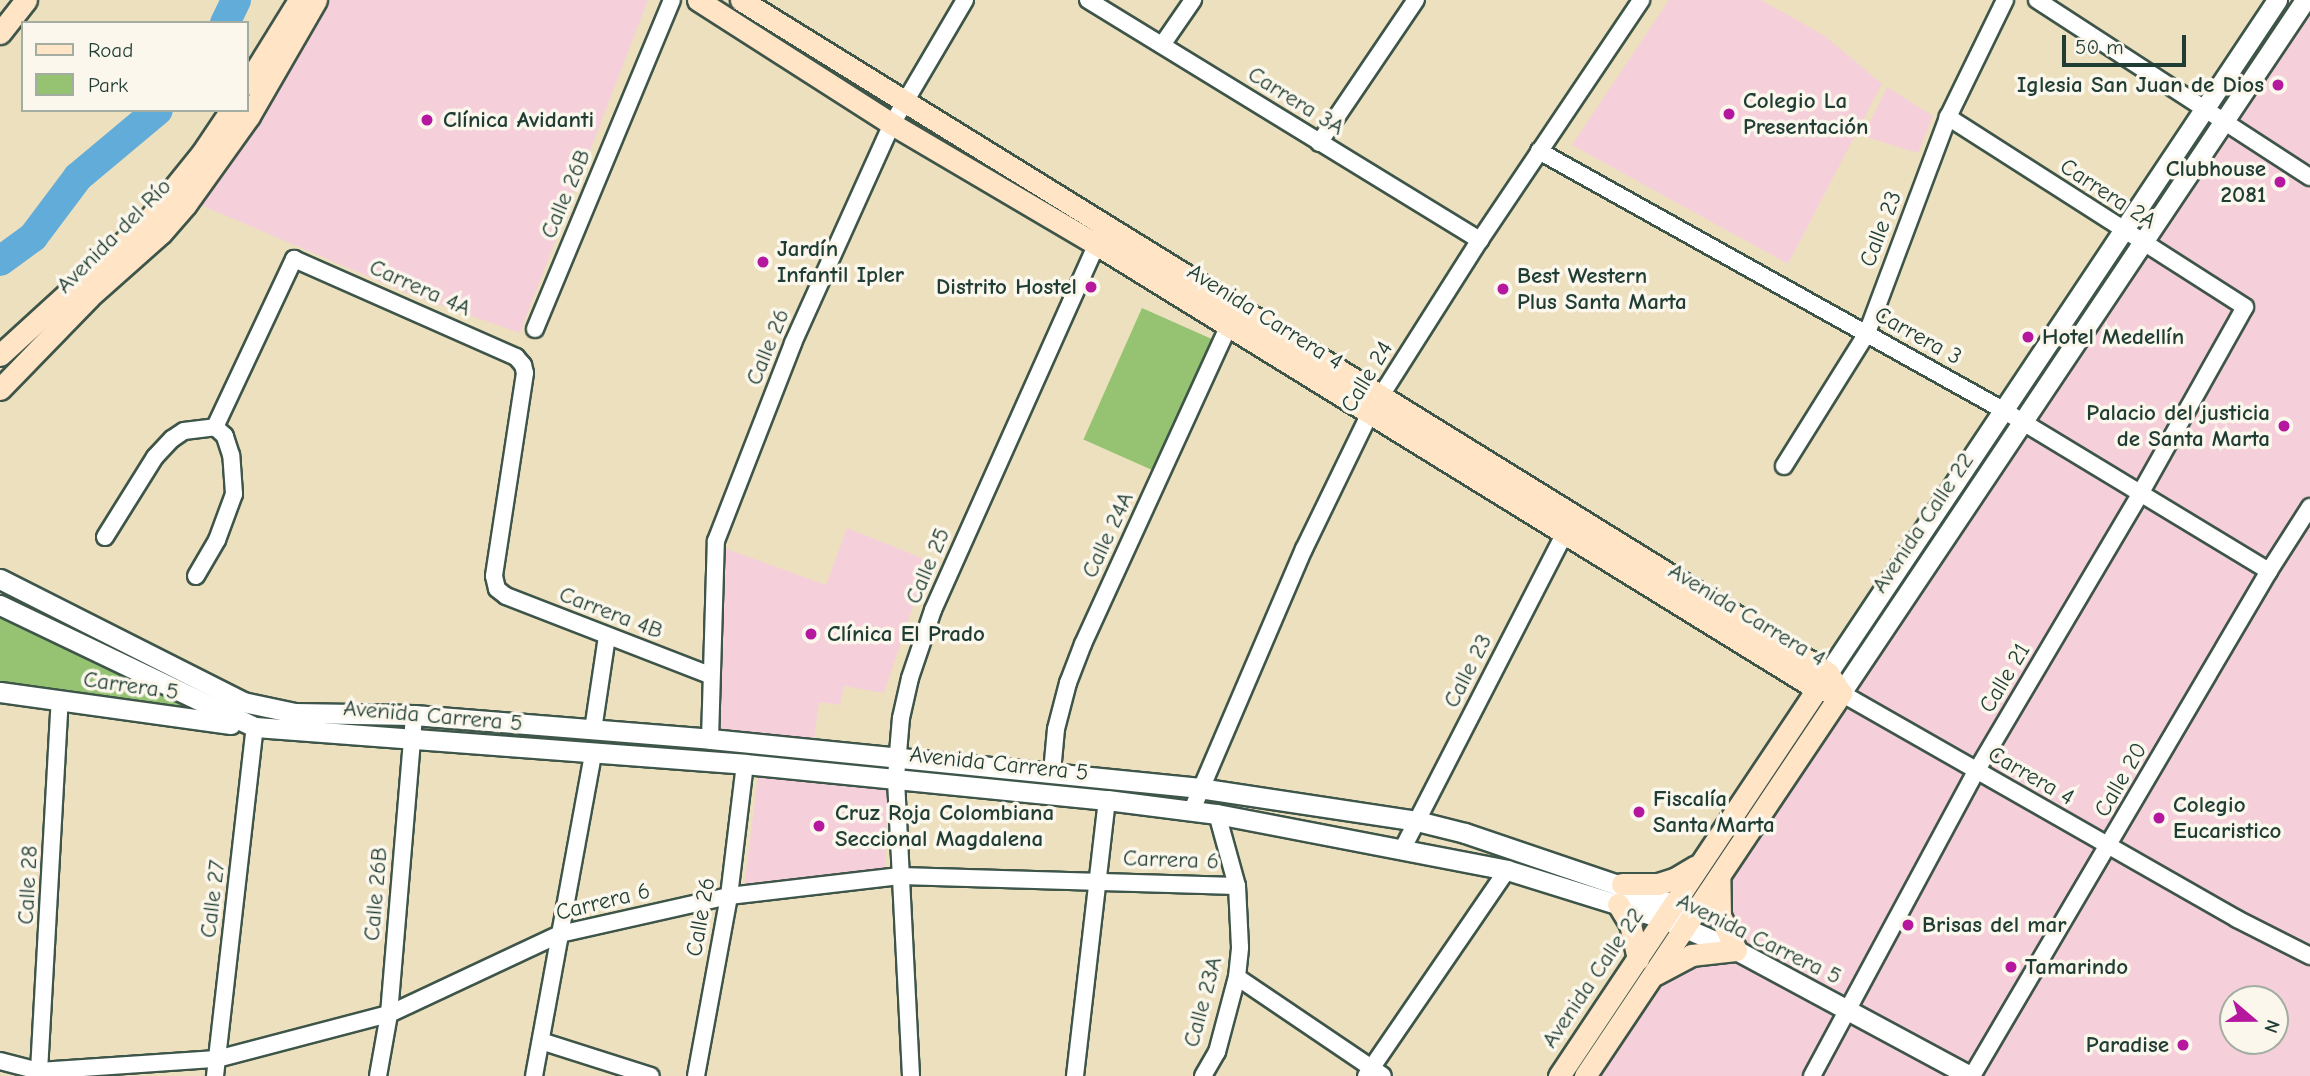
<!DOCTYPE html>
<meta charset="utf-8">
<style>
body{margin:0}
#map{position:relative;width:2310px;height:1076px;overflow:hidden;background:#ede0bf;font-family:"Comic Neue",sans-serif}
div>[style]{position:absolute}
.built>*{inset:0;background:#f5cfda}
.green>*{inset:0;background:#95c372;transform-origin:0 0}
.river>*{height:30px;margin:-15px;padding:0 15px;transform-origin:15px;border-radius:15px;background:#61acd9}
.roads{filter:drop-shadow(2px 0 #3e5549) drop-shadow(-2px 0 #3e5549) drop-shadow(0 2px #3e5549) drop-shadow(0 -2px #3e5549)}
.minor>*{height:16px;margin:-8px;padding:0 8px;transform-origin:8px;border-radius:8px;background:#fff}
.tertiary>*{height:19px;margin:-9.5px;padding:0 9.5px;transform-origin:9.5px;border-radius:9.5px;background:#fff}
.secondary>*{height:21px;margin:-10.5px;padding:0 10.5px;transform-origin:10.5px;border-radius:10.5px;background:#ffe4c6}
.dots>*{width:19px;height:19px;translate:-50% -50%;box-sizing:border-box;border:4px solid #fbf7ec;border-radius:50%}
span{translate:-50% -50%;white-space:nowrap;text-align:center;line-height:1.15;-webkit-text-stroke:7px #fbf7ec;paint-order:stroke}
.poi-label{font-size:23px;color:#1f3d34;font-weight:700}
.right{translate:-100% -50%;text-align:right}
.left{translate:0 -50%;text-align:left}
.street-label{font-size:23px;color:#1f3d34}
.legend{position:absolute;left:21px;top:21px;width:228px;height:91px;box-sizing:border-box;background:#fbf7ec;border:2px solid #a3ada2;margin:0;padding:9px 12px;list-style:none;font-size:21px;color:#1f3d34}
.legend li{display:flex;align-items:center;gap:14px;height:35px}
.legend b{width:35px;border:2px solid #a3ada2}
.north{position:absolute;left:2219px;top:985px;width:70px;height:70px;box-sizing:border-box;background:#fbf7ec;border:2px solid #a3ada2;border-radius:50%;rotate:110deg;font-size:19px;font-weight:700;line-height:28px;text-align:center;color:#1f3d34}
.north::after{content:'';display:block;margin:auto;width:24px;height:32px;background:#b5179e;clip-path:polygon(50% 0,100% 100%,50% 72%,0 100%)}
.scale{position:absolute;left:2062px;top:35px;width:124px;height:32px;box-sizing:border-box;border:4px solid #1f3d34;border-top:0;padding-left:9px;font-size:21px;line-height:24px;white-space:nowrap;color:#1f3d34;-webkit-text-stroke:5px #fbf7ec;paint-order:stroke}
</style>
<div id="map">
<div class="built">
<i style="clip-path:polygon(324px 0,648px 0,520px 333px,409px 294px,201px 205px)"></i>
<i style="clip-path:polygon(1669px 0,1761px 0,1825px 36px,1882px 84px,1788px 264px,1572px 145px)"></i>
<i style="clip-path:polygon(evenodd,2273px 0,2310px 0,2310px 1076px,1567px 1076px,2273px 0,2233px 999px,2275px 999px,2275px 1041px,2233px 1041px,2233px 999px)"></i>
<i style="clip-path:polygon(1887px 87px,1933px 116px,1918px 153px,1863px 136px)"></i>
<i style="clip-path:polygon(847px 528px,932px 562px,915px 601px,884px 693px,844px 686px,840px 705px,819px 702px,814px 739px,713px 736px,721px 547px,826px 585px)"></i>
<i style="clip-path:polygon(759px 768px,888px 781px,885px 871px,744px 886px)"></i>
</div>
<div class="green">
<i style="left:1142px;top:308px;width:77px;height:144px;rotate:24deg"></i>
<i style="clip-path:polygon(0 612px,196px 709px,183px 713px,0 685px)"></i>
</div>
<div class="river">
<i style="left:225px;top:23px;width:25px;rotate:-64deg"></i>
<i style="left:0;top:261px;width:41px;rotate:-36deg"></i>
<i style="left:33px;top:237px;width:75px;rotate:-53.1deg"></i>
<i style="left:78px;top:177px;width:104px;rotate:-39.9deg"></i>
</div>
<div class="roads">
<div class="minor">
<i style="left:1088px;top:0;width:460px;rotate:31.5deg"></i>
<i style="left:2037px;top:0;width:325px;rotate:33deg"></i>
<i style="left:1162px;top:45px;width:55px;rotate:-55.4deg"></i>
<i style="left:1319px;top:143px;width:173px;rotate:-55.9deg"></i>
<i style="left:1539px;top:151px;width:531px;rotate:29.17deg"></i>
<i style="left:2003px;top:410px;width:311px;rotate:31.2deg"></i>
<i style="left:535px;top:329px;width:356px;rotate:-67.4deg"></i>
<i style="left:1784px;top:466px;width:157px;rotate:-58deg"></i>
<i style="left:1867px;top:333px;width:231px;rotate:-69.4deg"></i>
<i style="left:1948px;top:117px;width:130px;rotate:-64deg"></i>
<i style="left:105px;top:537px;width:94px;rotate:-58deg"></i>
<i style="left:155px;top:457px;width:25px;rotate:-47deg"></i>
<i style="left:172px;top:439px;width:14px;rotate:-34deg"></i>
<i style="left:184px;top:431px;width:31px;rotate:-7deg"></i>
<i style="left:215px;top:427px;width:186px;rotate:-64.8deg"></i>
<i style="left:294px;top:259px;width:243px;rotate:23.8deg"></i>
<i style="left:516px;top:357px;width:11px;rotate:49deg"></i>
<i style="left:523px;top:365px;width:8px;rotate:76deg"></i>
<i style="left:525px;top:373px;width:205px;rotate:98.7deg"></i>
<i style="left:494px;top:576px;width:13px;rotate:77deg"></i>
<i style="left:497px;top:589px;width:11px;rotate:38deg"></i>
<i style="left:506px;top:596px;width:219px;rotate:21.2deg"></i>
<i style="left:196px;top:576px;width:42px;rotate:-59.7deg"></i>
<i style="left:217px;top:540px;width:49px;rotate:-69.7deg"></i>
<i style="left:234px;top:494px;width:39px;rotate:-94deg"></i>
<i style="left:231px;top:455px;width:20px;rotate:-108deg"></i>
<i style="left:225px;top:436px;width:13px;rotate:-138deg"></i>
<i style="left:1841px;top:693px;width:456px;rotate:29.7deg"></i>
<i style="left:2237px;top:919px;width:82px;rotate:26.9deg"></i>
<i style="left:593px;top:730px;width:95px;rotate:-81.5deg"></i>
<i style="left:710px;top:739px;width:198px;rotate:-88.3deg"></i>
<i style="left:716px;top:541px;width:212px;rotate:-68.7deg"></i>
<i style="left:793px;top:343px;width:240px;rotate:-65.7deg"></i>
<i style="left:892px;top:124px;width:144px;rotate:-59.5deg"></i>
<i style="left:1052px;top:772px;width:43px;rotate:-84.7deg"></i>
<i style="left:1056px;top:729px;width:48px;rotate:-75.4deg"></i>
<i style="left:1068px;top:683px;width:42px;rotate:-69deg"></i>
<i style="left:1083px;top:644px;width:351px;rotate:-65.4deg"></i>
<i style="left:1192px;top:810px;width:284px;rotate:-66.8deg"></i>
<i style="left:1304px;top:549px;width:151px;rotate:-64.1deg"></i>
<i style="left:1370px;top:413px;width:205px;rotate:-57.6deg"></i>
<i style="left:1480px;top:240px;width:289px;rotate:-56.1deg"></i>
<i style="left:1403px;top:848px;width:365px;rotate:-62.8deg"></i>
<i style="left:1237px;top:977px;width:176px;rotate:34.1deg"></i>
<i style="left:541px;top:1041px;width:115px;rotate:17.7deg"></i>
<i style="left:0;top:1061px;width:40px;rotate:14.4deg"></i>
<i style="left:39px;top:1071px;width:178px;rotate:-3.9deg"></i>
<i style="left:217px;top:1059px;width:178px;rotate:-14.7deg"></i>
<i style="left:389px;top:1014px;width:189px;rotate:-25.1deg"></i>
<i style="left:560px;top:934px;width:173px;rotate:-12.7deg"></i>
<i style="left:729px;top:896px;width:172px;rotate:-6.7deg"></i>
<i style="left:900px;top:876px;width:337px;rotate:1.7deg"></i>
<i style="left:39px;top:1071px;width:371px;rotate:-86.8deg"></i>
<i style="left:215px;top:1076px;width:351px;rotate:-83.5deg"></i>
<i style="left:378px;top:1076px;width:63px;rotate:-79.9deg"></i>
<i style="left:389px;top:1014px;width:300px;rotate:-85.2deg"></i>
<i style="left:534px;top:1076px;width:327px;rotate:-79.6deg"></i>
<i style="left:696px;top:1076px;width:183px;rotate:-79.6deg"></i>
<i style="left:729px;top:896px;width:133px;rotate:-83.1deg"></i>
<i style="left:911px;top:1076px;width:299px;rotate:-92.9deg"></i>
<i style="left:896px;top:777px;width:59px;rotate:-85.2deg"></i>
<i style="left:901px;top:718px;width:41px;rotate:-77.3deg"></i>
<i style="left:910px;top:678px;width:72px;rotate:-71.3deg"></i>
<i style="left:933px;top:610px;width:412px;rotate:-65.9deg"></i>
<i style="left:1075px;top:1076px;width:278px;rotate:-83.4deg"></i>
<i style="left:1203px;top:1076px;width:28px;rotate:-60deg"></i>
<i style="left:1217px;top:1052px;width:78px;rotate:-75.1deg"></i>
<i style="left:1237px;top:977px;width:30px;rotate:-84deg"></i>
<i style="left:1240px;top:947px;width:61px;rotate:-92.8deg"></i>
<i style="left:1237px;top:886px;width:75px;rotate:-105.5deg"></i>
<i style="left:1366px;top:1076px;width:250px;rotate:-55.6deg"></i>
<i style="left:1812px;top:1076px;width:348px;rotate:-61.7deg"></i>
<i style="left:1977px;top:770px;width:321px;rotate:-59.4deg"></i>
<i style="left:2140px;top:494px;width:214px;rotate:-60.7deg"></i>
<i style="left:2245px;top:307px;width:353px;rotate:-147.4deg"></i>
<i style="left:1972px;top:1076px;width:586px;rotate:-59.54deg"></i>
<i style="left:2269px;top:571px;width:76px;rotate:-57.4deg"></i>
</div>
<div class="tertiary">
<i style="left:0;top:579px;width:272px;rotate:26.8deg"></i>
<i style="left:243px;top:702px;width:53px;rotate:11.9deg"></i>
<i style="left:295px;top:713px;width:119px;rotate:1deg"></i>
<i style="left:414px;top:715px;width:297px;rotate:4.6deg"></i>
<i style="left:710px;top:739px;width:491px;rotate:5.7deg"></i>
<i style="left:1199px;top:788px;width:220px;rotate:8.6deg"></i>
<i style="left:1417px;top:821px;width:49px;rotate:14deg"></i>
<i style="left:1465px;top:833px;width:236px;rotate:18.8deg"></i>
<i style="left:0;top:605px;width:283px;rotate:25.6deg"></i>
<i style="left:255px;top:727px;width:491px;rotate:4.3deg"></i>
<i style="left:745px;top:764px;width:364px;rotate:5.7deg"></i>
<i style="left:1107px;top:800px;width:111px;rotate:7.3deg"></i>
<i style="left:1217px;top:814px;width:295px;rotate:10.9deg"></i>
<i style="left:1507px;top:870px;width:164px;rotate:17.3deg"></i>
<i style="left:1664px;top:919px;width:78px;rotate:23.3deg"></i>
<i style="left:1736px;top:950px;width:266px;rotate:28.3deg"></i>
<i style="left:1828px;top:673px;width:809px;rotate:-56.29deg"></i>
<i style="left:0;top:692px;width:233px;rotate:7.9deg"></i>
<i style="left:1841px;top:693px;width:834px;rotate:-56.2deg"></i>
</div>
<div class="secondary">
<i style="left:698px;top:0;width:230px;rotate:32.6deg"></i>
<i style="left:892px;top:124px;width:237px;rotate:30.5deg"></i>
<i style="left:1096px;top:244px;width:847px;rotate:31.68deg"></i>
<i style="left:1817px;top:689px;width:24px;rotate:9deg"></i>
<i style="left:741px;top:0;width:1278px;rotate:31.76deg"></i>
<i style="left:1828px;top:673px;width:24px;rotate:57deg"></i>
<i style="left:0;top:33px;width:42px;rotate:-51.8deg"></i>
<i style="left:247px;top:84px;width:99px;rotate:-58.2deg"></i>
<i style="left:0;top:355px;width:200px;rotate:-42.4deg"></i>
<i style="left:148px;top:220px;width:86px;rotate:-51.1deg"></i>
<i style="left:202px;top:153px;width:52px;rotate:-56deg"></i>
<i style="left:0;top:389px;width:128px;rotate:-45.9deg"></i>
<i style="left:89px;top:297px;width:96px;rotate:-41.6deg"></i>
<i style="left:161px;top:233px;width:38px;rotate:-49deg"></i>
<i style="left:186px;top:204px;width:108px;rotate:-54.4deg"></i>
<i style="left:249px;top:116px;width:134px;rotate:-60deg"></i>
<i style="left:1622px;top:884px;width:36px"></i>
<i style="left:1658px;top:884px;width:19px;rotate:-18deg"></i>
<i style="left:1676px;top:878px;width:23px;rotate:-31deg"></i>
<i style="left:1618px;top:904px;width:23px;rotate:59deg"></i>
<i style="left:1630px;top:924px;width:36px;rotate:77deg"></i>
<i style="left:1656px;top:974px;width:40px;rotate:-28deg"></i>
<i style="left:1691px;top:955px;width:45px;rotate:-6.3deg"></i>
<i style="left:1736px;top:950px;width:38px;rotate:-115deg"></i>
<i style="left:1720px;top:915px;width:39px;rotate:-91deg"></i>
<i style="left:1559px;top:1076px;width:476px;rotate:-56.3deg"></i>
<i style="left:1585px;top:1076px;width:461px;rotate:-56.2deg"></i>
</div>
</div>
<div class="dots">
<i style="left:2278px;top:85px;background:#b5179e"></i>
<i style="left:1729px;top:114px;background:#b5179e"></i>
<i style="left:427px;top:120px;background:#b5179e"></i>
<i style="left:2280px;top:182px;background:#b5179e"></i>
<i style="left:763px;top:262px;background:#b5179e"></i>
<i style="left:1091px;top:287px;background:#b5179e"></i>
<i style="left:1503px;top:289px;background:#b5179e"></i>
<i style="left:2028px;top:337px;background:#b5179e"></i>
<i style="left:2284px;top:426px;background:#b5179e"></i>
<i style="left:811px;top:634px;background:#b5179e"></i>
<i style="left:1639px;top:812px;background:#b5179e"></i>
<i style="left:2159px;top:818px;background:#b5179e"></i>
<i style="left:819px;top:826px;background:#b5179e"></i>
<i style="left:1908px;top:925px;background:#b5179e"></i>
<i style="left:2011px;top:967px;background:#b5179e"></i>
<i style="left:2183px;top:1045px;background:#b5179e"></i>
</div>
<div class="poi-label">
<span class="right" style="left:2264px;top:85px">Iglesia San Juan de Dios</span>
<span class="left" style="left:1743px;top:114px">Colegio La<br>Presentación</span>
<span class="left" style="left:443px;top:120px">Clínica Avidanti</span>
<span class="right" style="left:2266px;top:182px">Clubhouse<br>2081</span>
<span class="left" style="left:777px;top:262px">Jardín<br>Infantil Ipler</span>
<span class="left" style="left:1517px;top:289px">Best Western<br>Plus Santa Marta</span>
<span class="right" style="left:1077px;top:287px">Distrito Hostel</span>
<span class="left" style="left:2042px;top:337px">Hotel Medellín</span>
<span class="right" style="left:2270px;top:426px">Palacio del justicia<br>de Santa Marta</span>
<span class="left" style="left:827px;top:634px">Clínica El Prado</span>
<span class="left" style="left:1653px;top:812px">Fiscalía<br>Santa Marta</span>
<span class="left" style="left:2173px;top:818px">Colegio<br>Eucaristico</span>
<span class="left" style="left:835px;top:826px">Cruz Roja Colombiana<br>Seccional Magdalena</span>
<span class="left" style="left:1922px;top:925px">Brisas del mar</span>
<span class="left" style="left:2025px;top:967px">Tamarindo</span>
<span class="right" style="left:2169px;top:1045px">Paradise</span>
</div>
<div class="street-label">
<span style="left:1296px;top:101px;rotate:32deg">Carrera 3A</span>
<span style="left:566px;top:194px;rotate:-67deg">Calle 26B</span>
<span style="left:2108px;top:194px;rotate:33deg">Carrera 2A</span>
<span style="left:1881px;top:229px;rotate:-69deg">Calle 23</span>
<span style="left:114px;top:236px;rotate:-45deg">Avenida del Río</span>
<span style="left:420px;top:288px;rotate:24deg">Carrera 4A</span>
<span style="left:1265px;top:317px;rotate:32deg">Avenida Carrera 4</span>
<span style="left:1918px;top:336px;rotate:29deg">Carrera 3</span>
<span style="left:768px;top:347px;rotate:-68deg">Calle 26</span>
<span style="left:1367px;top:377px;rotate:-59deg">Calle 24</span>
<span style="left:1923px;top:523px;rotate:-56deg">Avenida Calle 22</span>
<span style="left:1108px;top:535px;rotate:-65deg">Calle 24A</span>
<span style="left:928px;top:566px;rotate:-67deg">Calle 25</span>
<span style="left:611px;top:613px;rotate:21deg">Carrera 4B</span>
<span style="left:1747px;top:615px;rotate:31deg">Avenida Carrera 4</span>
<span style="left:1468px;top:671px;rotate:-63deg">Calle 23</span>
<span style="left:2005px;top:678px;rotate:-59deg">Calle 21</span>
<span style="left:131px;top:686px;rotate:8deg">Carrera 5</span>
<span style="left:433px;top:716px;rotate:5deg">Avenida Carrera 5</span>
<span style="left:999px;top:764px;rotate:6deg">Avenida Carrera 5</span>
<span style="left:2031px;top:776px;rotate:30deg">Carrera 4</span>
<span style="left:2121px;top:780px;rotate:-60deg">Calle 20</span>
<span style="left:1171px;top:860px;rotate:2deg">Carrera 6</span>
<span style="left:28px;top:885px;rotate:-87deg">Calle 28</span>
<span style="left:376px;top:894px;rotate:-85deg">Calle 26B</span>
<span style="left:213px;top:899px;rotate:-83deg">Calle 27</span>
<span style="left:603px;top:902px;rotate:-14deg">Carrera 6</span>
<span style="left:701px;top:917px;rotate:-80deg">Calle 26</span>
<span style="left:1759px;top:939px;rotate:26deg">Avenida Carrera 5</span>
<span style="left:1593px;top:978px;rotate:-56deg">Avenida Calle 22</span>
<span style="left:1203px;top:1002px;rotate:-75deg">Calle 23A</span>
</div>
<ul class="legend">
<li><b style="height:9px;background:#ffe4c6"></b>Road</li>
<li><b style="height:19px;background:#95c372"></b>Park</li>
</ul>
<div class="north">N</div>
<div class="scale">50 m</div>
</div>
